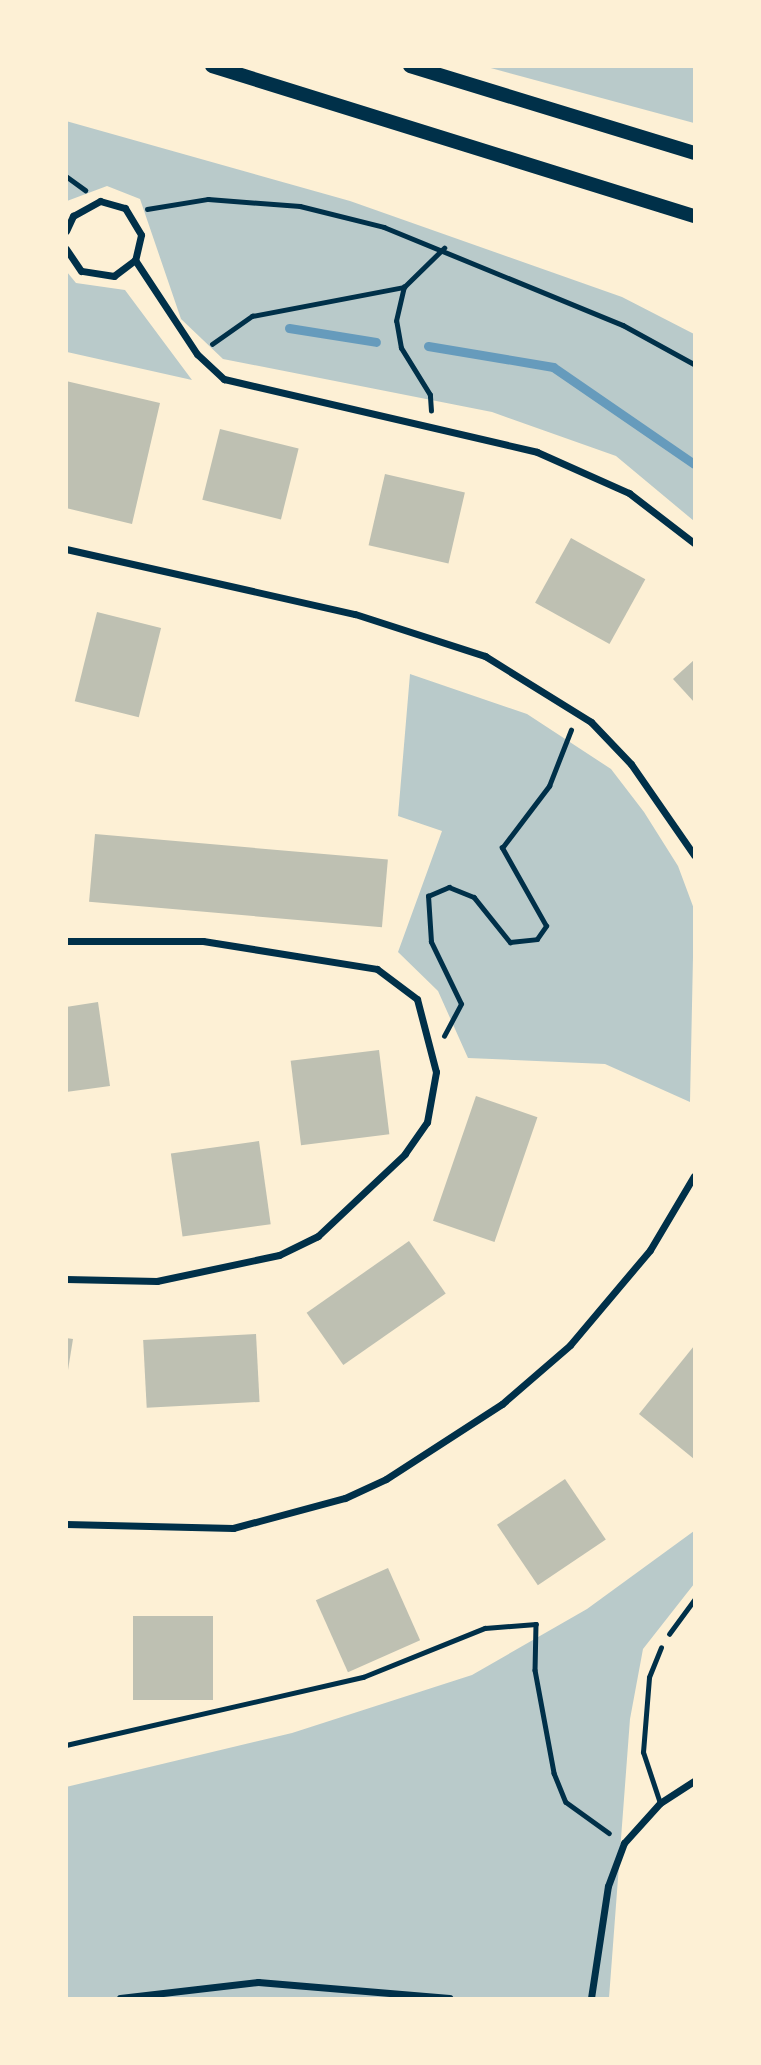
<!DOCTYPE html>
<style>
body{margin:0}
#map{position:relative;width:761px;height:2065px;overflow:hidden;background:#fdf0d5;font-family:"Noto Serif",serif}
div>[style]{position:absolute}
.green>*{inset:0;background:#b9caca}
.stream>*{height:9px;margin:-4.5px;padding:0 4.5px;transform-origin:4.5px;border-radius:4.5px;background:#669bbc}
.building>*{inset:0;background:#bec0b2;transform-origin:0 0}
.path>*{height:4.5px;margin:-2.25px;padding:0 2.25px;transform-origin:2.25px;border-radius:2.25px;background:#003049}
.service>*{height:5px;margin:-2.5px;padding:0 2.5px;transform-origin:2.5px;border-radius:2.5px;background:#003049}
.minor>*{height:7px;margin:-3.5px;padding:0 3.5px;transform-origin:3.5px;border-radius:3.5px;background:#003049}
.secondary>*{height:14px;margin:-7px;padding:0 7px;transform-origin:7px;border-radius:7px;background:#003049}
span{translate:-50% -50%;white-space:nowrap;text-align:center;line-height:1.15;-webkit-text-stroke:7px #fdf0d5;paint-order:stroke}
.frame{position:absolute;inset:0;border:68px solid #fdf0d5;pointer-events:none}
</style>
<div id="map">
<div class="green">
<i style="clip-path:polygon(487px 67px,694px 67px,694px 123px)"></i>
<i style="clip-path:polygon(66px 121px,350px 201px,622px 297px,694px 334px,694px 521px,616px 456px,492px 412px,223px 359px,181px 319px,140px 199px,107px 186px,67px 201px)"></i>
<i style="clip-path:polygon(67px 272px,76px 283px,125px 290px,192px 380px,67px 352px)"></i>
<i style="clip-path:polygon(410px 674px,527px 714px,611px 769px,644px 812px,678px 866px,694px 909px,690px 1102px,605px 1064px,468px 1058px,438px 991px,398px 952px,442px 831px,398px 816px)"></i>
<i style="clip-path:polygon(694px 1531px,694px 1584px,643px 1649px,630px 1719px,609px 1998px,67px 1998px,66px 1787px,292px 1733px,472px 1675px,587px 1609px)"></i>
</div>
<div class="stream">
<i style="left:289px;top:328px;width:88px;rotate:9.1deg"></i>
<i style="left:428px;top:346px;width:127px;rotate:9.5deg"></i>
<i style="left:553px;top:367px;width:171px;rotate:34.5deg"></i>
</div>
<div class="building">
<i style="clip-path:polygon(66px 381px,160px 403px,132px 524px,66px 508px)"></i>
<i style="left:220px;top:429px;width:81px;height:73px;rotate:14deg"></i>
<i style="left:385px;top:474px;width:82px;height:73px;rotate:13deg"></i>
<i style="left:571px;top:538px;width:85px;height:74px;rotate:29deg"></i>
<i style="left:97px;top:612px;width:66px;height:92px;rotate:14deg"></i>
<i style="clip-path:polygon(694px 660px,694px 702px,673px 679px)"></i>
<i style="left:95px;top:834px;width:294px;height:68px;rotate:5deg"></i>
<i style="clip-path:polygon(98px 1002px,110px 1086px,66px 1092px,66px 1007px)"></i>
<i style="left:379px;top:1050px;width:85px;height:89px;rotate:83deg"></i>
<i style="left:476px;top:1096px;width:65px;height:132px;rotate:19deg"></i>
<i style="left:259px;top:1141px;width:84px;height:89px;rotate:82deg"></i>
<i style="left:409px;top:1241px;width:64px;height:125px;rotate:55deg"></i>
<i style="left:256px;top:1334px;width:68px;height:113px;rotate:87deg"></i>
<i style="clip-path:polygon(66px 1338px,73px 1339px,68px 1370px,66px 1370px)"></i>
<i style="clip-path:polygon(694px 1346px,694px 1459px,639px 1414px)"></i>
<i style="left:565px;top:1479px;width:73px;height:82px;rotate:56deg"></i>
<i style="left:388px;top:1568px;width:79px;height:79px;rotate:66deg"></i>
<i style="left:133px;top:1616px;width:80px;height:84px"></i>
</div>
<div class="path">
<i style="left:66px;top:176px;width:24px;rotate:36deg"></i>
<i style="left:147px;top:209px;width:62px;rotate:-9.3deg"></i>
<i style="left:208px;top:199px;width:92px;rotate:4.4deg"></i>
<i style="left:300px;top:206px;width:87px;rotate:14deg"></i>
<i style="left:384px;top:227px;width:258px;rotate:22.3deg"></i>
<i style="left:623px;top:325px;width:81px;rotate:28.8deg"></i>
<i style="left:212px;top:344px;width:49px;rotate:-35deg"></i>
<i style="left:252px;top:316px;width:155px;rotate:-10.8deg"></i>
<i style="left:431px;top:411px;width:16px;rotate:-94deg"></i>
<i style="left:430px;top:395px;width:55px;rotate:-121.7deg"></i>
<i style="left:401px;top:348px;width:27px;rotate:-100deg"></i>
<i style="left:396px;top:321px;width:35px;rotate:-77deg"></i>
<i style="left:404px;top:287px;width:56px;rotate:-44.3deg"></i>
<i style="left:444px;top:1036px;width:36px;rotate:-62deg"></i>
<i style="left:461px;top:1004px;width:69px;rotate:-115.8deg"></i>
<i style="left:431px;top:942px;width:46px;rotate:-93.7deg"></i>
<i style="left:428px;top:896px;width:23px;rotate:-23deg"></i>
<i style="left:449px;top:887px;width:27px;rotate:22deg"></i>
<i style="left:474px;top:897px;width:58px;rotate:51.3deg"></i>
<i style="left:510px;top:942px;width:27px;rotate:-6deg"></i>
<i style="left:537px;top:939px;width:16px;rotate:-55deg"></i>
<i style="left:546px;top:926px;width:90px;rotate:-119.4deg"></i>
<i style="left:502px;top:848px;width:78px;rotate:-52.8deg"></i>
<i style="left:549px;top:786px;width:60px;rotate:-68.6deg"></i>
<i style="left:669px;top:1634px;width:42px;rotate:-53.7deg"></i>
<i style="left:66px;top:1745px;width:305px;rotate:-12.9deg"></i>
<i style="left:363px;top:1677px;width:131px;rotate:-21.9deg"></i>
<i style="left:485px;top:1628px;width:51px;rotate:-4.5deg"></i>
<i style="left:536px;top:1624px;width:46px;rotate:91.2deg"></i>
<i style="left:535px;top:1670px;width:105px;rotate:79.5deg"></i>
<i style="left:554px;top:1773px;width:31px;rotate:68deg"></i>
<i style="left:566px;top:1802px;width:53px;rotate:35.8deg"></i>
</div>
<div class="service">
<i style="left:660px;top:1803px;width:54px;rotate:-108.4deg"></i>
<i style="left:643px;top:1752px;width:75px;rotate:-85.4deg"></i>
<i style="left:649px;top:1677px;width:32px;rotate:-68deg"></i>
</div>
<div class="minor">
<i style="left:66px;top:231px;width:17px;rotate:-65deg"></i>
<i style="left:73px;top:216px;width:31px;rotate:-29deg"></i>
<i style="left:100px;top:201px;width:26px;rotate:16deg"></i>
<i style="left:125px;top:208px;width:31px;rotate:59deg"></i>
<i style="left:141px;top:235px;width:26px;rotate:103deg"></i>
<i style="left:135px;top:260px;width:26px;rotate:143deg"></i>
<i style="left:114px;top:276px;width:33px;rotate:-171deg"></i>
<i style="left:81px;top:271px;width:27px;rotate:-124deg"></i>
<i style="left:135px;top:260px;width:113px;rotate:56.6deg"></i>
<i style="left:197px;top:354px;width:37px;rotate:43deg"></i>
<i style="left:224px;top:379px;width:321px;rotate:13.1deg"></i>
<i style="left:537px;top:452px;width:101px;rotate:24deg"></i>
<i style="left:629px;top:493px;width:82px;rotate:37.6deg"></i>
<i style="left:66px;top:549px;width:296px;rotate:12.7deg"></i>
<i style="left:355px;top:614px;width:137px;rotate:17.9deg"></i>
<i style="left:485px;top:656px;width:125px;rotate:31.9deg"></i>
<i style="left:591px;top:722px;width:58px;rotate:46.4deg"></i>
<i style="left:631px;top:764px;width:111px;rotate:55.3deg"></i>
<i style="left:66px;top:941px;width:137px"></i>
<i style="left:203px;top:941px;width:176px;rotate:9.1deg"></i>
<i style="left:377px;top:969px;width:50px;rotate:36.9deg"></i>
<i style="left:417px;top:999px;width:75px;rotate:75.4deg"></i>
<i style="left:436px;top:1072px;width:51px;rotate:100.2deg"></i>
<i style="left:427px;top:1122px;width:39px;rotate:125deg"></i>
<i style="left:405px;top:1154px;width:120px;rotate:136.7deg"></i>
<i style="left:318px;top:1236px;width:43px;rotate:154deg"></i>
<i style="left:279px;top:1255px;width:125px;rotate:168deg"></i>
<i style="left:157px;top:1281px;width:91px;rotate:-178.7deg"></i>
<i style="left:66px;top:1524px;width:167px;rotate:1.4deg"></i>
<i style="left:233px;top:1528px;width:116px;rotate:-15deg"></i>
<i style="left:345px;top:1498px;width:45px;rotate:-24.9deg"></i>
<i style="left:386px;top:1479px;width:138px;rotate:-32.9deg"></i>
<i style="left:502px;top:1404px;width:90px;rotate:-40.9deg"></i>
<i style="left:570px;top:1345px;width:124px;rotate:-49.9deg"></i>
<i style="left:650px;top:1250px;width:86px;rotate:-59.3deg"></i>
<i style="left:120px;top:1998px;width:139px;rotate:-6.6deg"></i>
<i style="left:258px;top:1982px;width:192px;rotate:4.8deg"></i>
<i style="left:591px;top:1998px;width:113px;rotate:-81.4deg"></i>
<i style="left:608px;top:1886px;width:46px;rotate:-69.6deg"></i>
<i style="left:624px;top:1843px;width:54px;rotate:-48deg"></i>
<i style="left:660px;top:1803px;width:40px;rotate:-32.9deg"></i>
</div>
<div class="secondary">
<i style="left:212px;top:66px;width:505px;rotate:17.29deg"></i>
<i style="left:410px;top:66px;width:297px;rotate:17deg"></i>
</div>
<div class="frame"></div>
</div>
